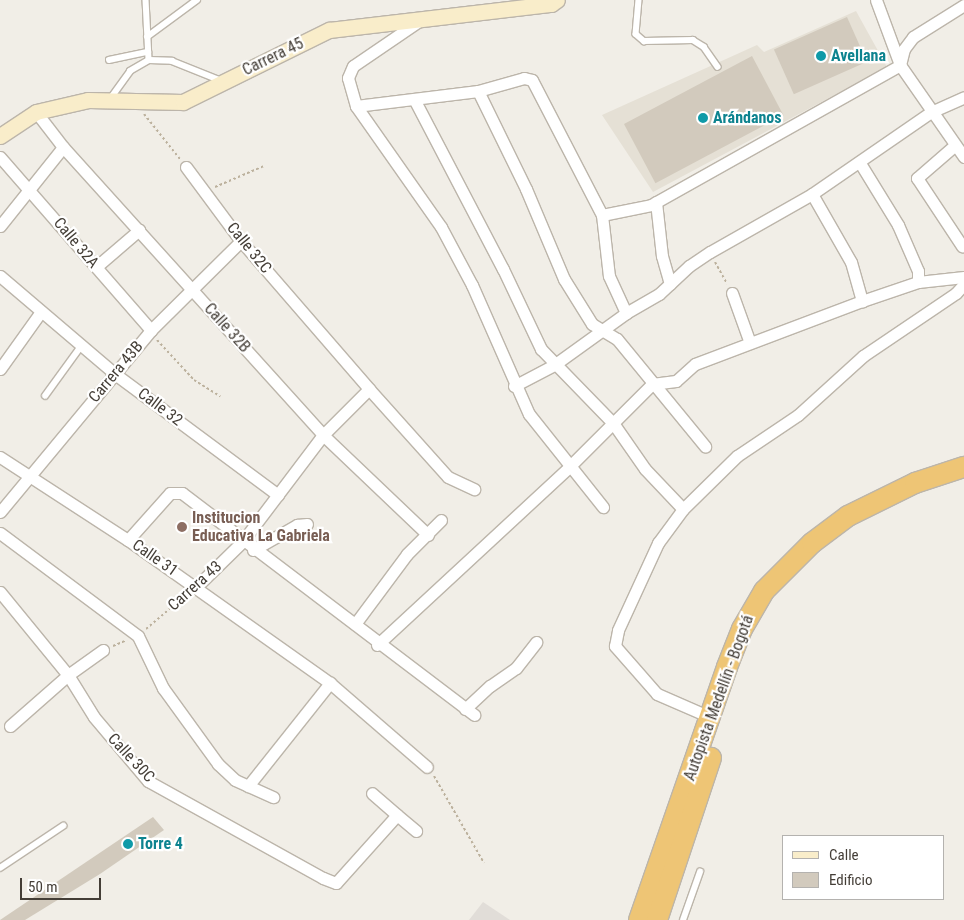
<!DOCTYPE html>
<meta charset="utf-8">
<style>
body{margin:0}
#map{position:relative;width:964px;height:920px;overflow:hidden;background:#f1eee7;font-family:"Roboto Condensed",sans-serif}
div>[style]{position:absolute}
.residential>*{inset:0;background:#e5e0d5}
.industrial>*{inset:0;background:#e1ddd8}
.building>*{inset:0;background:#d2cabd;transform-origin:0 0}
.path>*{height:2px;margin-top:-1px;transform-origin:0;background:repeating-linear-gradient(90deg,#bcb19d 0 2.5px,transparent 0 5px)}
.roads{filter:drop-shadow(1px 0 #bcb5aa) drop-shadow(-1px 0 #bcb5aa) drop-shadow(0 1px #bcb5aa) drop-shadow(0 -1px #bcb5aa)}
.lane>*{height:5.5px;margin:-2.75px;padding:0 2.75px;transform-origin:2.75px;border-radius:2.75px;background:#fff}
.street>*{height:11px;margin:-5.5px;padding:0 5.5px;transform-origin:5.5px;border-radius:5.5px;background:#fff}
.secondary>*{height:15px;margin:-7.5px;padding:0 7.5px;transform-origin:7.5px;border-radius:7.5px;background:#f9edca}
.highway>*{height:20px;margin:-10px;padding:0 10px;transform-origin:10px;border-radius:10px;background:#eec575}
.dots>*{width:14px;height:14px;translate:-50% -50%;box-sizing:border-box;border:2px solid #fff;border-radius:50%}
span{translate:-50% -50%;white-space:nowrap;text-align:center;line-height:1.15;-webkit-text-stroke:4.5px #fff;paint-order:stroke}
.culture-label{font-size:16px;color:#0d838f;font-weight:700}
.left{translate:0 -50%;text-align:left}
.street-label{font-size:16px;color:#443e37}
.education-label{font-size:16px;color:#785e54;font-weight:700}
.legend{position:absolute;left:782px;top:835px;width:162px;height:65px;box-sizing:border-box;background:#fff;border:1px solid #b4b2af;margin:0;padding:6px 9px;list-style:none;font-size:15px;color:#443e37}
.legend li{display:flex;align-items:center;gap:10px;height:25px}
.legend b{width:25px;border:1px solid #b4b2af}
.scale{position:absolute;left:20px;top:878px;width:81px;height:22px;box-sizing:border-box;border:2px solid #443e37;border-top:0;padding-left:6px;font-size:15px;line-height:18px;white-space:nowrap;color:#443e37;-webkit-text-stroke:4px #fff;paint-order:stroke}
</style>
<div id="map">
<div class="residential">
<i style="clip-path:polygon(856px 11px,887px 67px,653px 192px,602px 115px,757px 45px,764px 52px)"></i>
</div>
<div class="industrial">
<i style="clip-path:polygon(483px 902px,510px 920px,469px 920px)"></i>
</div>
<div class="building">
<i style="left:847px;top:17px;width:49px;height:80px;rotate:66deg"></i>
<i style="left:752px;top:56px;width:67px;height:145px;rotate:62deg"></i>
<i style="clip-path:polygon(153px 817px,164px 830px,100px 874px,25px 920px,0 920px)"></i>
</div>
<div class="path">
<i style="left:144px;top:114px;width:58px;rotate:51.3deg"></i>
<i style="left:215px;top:187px;width:53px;rotate:-23.2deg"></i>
<i style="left:715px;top:262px;width:25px;rotate:61deg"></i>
<i style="left:157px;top:340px;width:54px;rotate:47.2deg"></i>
<i style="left:194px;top:380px;width:31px;rotate:32deg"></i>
<i style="left:146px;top:629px;width:52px;rotate:-40.4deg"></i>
<i style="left:113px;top:646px;width:15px;rotate:-23deg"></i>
<i style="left:434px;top:776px;width:100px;rotate:60.1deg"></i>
</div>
<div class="roads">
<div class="lane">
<i style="left:146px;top:0;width:60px;rotate:87.1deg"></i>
<i style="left:639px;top:0;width:34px;rotate:95deg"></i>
<i style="left:636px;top:34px;width:11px;rotate:41deg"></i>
<i style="left:644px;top:41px;width:49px;rotate:-1.2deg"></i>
<i style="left:693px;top:40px;width:13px;rotate:32deg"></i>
<i style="left:704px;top:47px;width:24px;rotate:55deg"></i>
<i style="left:147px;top:37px;width:62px;rotate:-36.5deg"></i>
<i style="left:109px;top:60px;width:40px;rotate:-12deg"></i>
<i style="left:110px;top:99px;width:34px;rotate:-54deg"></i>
<i style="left:130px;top:71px;width:22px;rotate:-30deg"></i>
<i style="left:149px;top:60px;width:23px;rotate:2deg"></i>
<i style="left:172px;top:61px;width:54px;rotate:21.8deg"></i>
<i style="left:45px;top:396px;width:63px;rotate:-54deg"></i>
<i style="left:0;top:868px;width:76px;rotate:-33.7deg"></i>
<i style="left:683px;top:920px;width:51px;rotate:-70.5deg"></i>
</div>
<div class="street">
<i style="left:876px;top:0;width:69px;rotate:69.7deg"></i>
<i style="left:900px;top:65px;width:112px;rotate:55.2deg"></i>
<i style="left:422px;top:19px;width:83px;rotate:145.7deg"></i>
<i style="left:353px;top:66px;width:13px;rotate:113deg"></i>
<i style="left:348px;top:78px;width:29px;rotate:74deg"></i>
<i style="left:356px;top:106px;width:148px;rotate:54.9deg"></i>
<i style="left:441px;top:227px;width:66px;rotate:61.9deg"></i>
<i style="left:472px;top:285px;width:141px;rotate:66.2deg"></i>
<i style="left:529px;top:414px;width:119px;rotate:51.5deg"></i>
<i style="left:478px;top:91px;width:109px;rotate:63.9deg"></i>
<i style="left:526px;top:189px;width:98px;rotate:67.1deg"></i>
<i style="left:564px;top:279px;width:53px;rotate:58.1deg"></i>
<i style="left:592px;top:324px;width:29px;rotate:31deg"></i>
<i style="left:617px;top:339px;width:139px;rotate:50.6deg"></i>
<i style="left:414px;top:99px;width:192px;rotate:62.4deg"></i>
<i style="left:503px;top:269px;width:89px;rotate:64.6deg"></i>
<i style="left:541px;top:349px;width:103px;rotate:45.8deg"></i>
<i style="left:613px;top:423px;width:56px;rotate:55.2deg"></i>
<i style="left:645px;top:469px;width:55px;rotate:46.5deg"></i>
<i style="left:356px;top:106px;width:123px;rotate:-7deg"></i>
<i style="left:478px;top:91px;width:48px;rotate:-15.8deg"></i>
<i style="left:524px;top:78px;width:8px;rotate:14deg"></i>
<i style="left:532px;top:80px;width:152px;rotate:62.6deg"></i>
<i style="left:602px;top:215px;width:61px;rotate:83.5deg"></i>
<i style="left:609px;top:276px;width:41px;rotate:65.3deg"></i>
<i style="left:36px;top:112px;width:44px;rotate:52.4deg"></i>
<i style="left:63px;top:147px;width:388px;rotate:47.9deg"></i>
<i style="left:323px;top:435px;width:145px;rotate:43.6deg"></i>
<i style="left:954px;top:146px;width:49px;rotate:139.1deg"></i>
<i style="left:917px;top:178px;width:82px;rotate:56.5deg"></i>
<i style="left:0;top:157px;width:230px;rotate:48.9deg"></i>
<i style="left:860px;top:163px;width:73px;rotate:58.5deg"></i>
<i style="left:898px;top:225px;width:50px;rotate:66.5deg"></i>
<i style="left:918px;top:271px;width:11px;rotate:90deg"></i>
<i style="left:186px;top:167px;width:92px;rotate:53.4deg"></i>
<i style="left:241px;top:241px;width:196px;rotate:49.1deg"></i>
<i style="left:369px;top:389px;width:118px;rotate:48.1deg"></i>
<i style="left:448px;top:477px;width:29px;rotate:25deg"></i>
<i style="left:812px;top:194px;width:78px;rotate:60.2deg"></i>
<i style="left:851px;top:262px;width:41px;rotate:74.2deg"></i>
<i style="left:656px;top:202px;width:54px;rotate:83.7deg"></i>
<i style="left:662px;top:256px;width:29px;rotate:74deg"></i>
<i style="left:602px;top:215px;width:50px;rotate:-11.5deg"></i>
<i style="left:651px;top:205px;width:286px;rotate:-29.3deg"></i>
<i style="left:900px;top:65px;width:16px;rotate:-76deg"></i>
<i style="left:904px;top:49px;width:15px;rotate:-53deg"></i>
<i style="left:913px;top:37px;width:60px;rotate:-32.1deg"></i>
<i style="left:0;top:226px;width:101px;rotate:-51.4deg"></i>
<i style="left:96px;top:267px;width:57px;rotate:-40.7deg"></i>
<i style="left:0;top:276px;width:151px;rotate:40.4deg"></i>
<i style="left:115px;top:374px;width:203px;rotate:36.6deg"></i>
<i style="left:732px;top:293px;width:53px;rotate:70.2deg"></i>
<i style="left:0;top:369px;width:69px;rotate:-54.5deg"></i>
<i style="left:514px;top:386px;width:45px;rotate:-27.7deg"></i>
<i style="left:554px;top:365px;width:89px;rotate:-35.8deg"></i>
<i style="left:626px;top:313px;width:38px;rotate:-30deg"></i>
<i style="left:659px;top:294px;width:41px;rotate:-43deg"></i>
<i style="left:689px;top:266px;width:25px;rotate:-34deg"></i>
<i style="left:710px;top:252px;width:117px;rotate:-29.6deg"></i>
<i style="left:812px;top:194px;width:145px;rotate:-34.6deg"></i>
<i style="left:931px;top:112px;width:36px;rotate:-24deg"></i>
<i style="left:0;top:457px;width:153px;rotate:33deg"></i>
<i style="left:128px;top:540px;width:247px;rotate:35.3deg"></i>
<i style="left:330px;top:683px;width:128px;rotate:40.9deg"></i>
<i style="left:0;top:512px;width:236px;rotate:-50.3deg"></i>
<i style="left:151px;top:330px;width:127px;rotate:-44.7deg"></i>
<i style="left:0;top:533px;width:172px;rotate:36.7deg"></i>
<i style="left:138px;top:636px;width:58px;rotate:64.3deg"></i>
<i style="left:163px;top:688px;width:94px;rotate:54.1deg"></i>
<i style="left:218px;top:764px;width:23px;rotate:43deg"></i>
<i style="left:235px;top:780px;width:42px;rotate:24.1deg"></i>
<i style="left:128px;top:540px;width:63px;rotate:-48.2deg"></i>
<i style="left:170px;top:493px;width:12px"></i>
<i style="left:182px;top:493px;width:367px;rotate:37.2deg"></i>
<i style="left:253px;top:550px;width:51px;rotate:-29.6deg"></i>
<i style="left:297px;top:525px;width:10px;rotate:-6deg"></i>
<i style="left:196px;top:587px;width:64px;rotate:-44.4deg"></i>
<i style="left:242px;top:542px;width:134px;rotate:-52.9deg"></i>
<i style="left:323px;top:435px;width:65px;rotate:-45deg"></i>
<i style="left:0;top:592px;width:107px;rotate:50.7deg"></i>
<i style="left:68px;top:675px;width:49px;rotate:58.2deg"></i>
<i style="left:94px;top:717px;width:84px;rotate:49.8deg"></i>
<i style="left:148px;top:781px;width:200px;rotate:29deg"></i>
<i style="left:323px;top:878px;width:14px;rotate:21deg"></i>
<i style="left:336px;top:883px;width:91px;rotate:-48.1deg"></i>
<i style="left:397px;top:815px;width:33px;rotate:-139deg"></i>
<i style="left:355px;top:624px;width:87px;rotate:-53.4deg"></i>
<i style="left:407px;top:554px;width:48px;rotate:-45deg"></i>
<i style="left:377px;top:645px;width:262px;rotate:-42.8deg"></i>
<i style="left:569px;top:467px;width:117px;rotate:-45deg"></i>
<i style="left:652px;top:384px;width:24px;rotate:-7deg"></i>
<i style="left:676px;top:381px;width:25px;rotate:-42deg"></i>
<i style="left:695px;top:364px;width:178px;rotate:-20.7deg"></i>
<i style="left:862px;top:301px;width:59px;rotate:-18.7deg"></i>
<i style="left:918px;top:282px;width:46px;rotate:-6.2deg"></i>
<i style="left:465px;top:709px;width:34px;rotate:-43deg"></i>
<i style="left:490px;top:686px;width:32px;rotate:-35deg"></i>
<i style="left:516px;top:668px;width:33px;rotate:-52deg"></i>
<i style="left:710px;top:717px;width:58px;rotate:-156.5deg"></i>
<i style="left:657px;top:694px;width:64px;rotate:-131.2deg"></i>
<i style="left:615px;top:646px;width:16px;rotate:-79deg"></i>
<i style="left:618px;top:630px;width:96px;rotate:-65.3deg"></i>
<i style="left:658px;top:543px;width:42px;rotate:-53.7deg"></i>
<i style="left:683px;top:509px;width:76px;rotate:-44.5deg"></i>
<i style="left:737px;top:456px;width:73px;rotate:-33.9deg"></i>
<i style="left:798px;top:415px;width:88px;rotate:-42.2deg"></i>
<i style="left:863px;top:356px;width:112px;rotate:-34.1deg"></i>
<i style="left:956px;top:293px;width:12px;rotate:-48deg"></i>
<i style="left:10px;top:726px;width:77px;rotate:-41.3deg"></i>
<i style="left:68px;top:675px;width:43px;rotate:-35.5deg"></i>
<i style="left:248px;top:786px;width:132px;rotate:-51.5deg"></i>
<i style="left:397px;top:815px;width:25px;rotate:40deg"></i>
</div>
<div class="secondary">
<i style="left:0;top:136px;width:43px;rotate:-33.7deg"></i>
<i style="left:36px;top:112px;width:53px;rotate:-13deg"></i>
<i style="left:88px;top:100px;width:95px;rotate:1.2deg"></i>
<i style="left:183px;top:102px;width:163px;rotate:-26.3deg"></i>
<i style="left:329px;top:30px;width:224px;rotate:-6.7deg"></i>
<i style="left:551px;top:4px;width:7px;rotate:-34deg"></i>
</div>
<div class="highway">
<i style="left:639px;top:920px;width:268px;rotate:-70.8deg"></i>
<i style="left:727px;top:667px;width:41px;rotate:-68.5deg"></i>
<i style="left:742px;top:629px;width:44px;rotate:-59.9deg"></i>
<i style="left:764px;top:591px;width:68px;rotate:-45deg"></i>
<i style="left:812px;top:543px;width:45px;rotate:-36.9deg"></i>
<i style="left:848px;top:516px;width:75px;rotate:-26.2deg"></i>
<i style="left:915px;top:483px;width:52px;rotate:-18.1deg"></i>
<i style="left:657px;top:920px;width:171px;rotate:-71.6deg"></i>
</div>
</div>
<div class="dots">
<i style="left:821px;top:56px;background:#0f9aa8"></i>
<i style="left:703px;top:118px;background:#0f9aa8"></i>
<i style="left:182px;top:527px;background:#8d6e63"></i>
<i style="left:128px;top:844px;background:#0f9aa8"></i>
</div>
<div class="culture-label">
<span class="left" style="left:831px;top:56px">Avellana</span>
<span class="left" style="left:713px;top:118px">Arándanos</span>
<span class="left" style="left:138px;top:844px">Torre 4</span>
</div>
<div class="street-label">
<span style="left:273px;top:57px;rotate:-26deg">Carrera 45</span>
<span style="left:76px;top:243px;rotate:50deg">Calle 32A</span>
<span style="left:249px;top:248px;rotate:51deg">Calle 32C</span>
<span style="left:227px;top:328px;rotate:48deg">Calle 32B</span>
<span style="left:116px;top:372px;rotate:-50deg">Carrera 43B</span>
<span style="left:160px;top:407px;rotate:37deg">Calle 32</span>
<span style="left:155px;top:558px;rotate:35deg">Calle 31</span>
<span style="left:195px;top:586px;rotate:-42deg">Carrera 43</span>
<span style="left:719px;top:698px;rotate:-70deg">Autopista Medellín - Bogotá</span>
<span style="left:131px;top:758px;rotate:47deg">Calle 30C</span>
</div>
<div class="education-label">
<span class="left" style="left:192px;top:527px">Institucion<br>Educativa La Gabriela</span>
</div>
<ul class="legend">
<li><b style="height:6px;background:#f9edca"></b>Calle</li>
<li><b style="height:14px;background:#d2cabd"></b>Edificio</li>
</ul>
<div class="scale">50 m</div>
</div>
